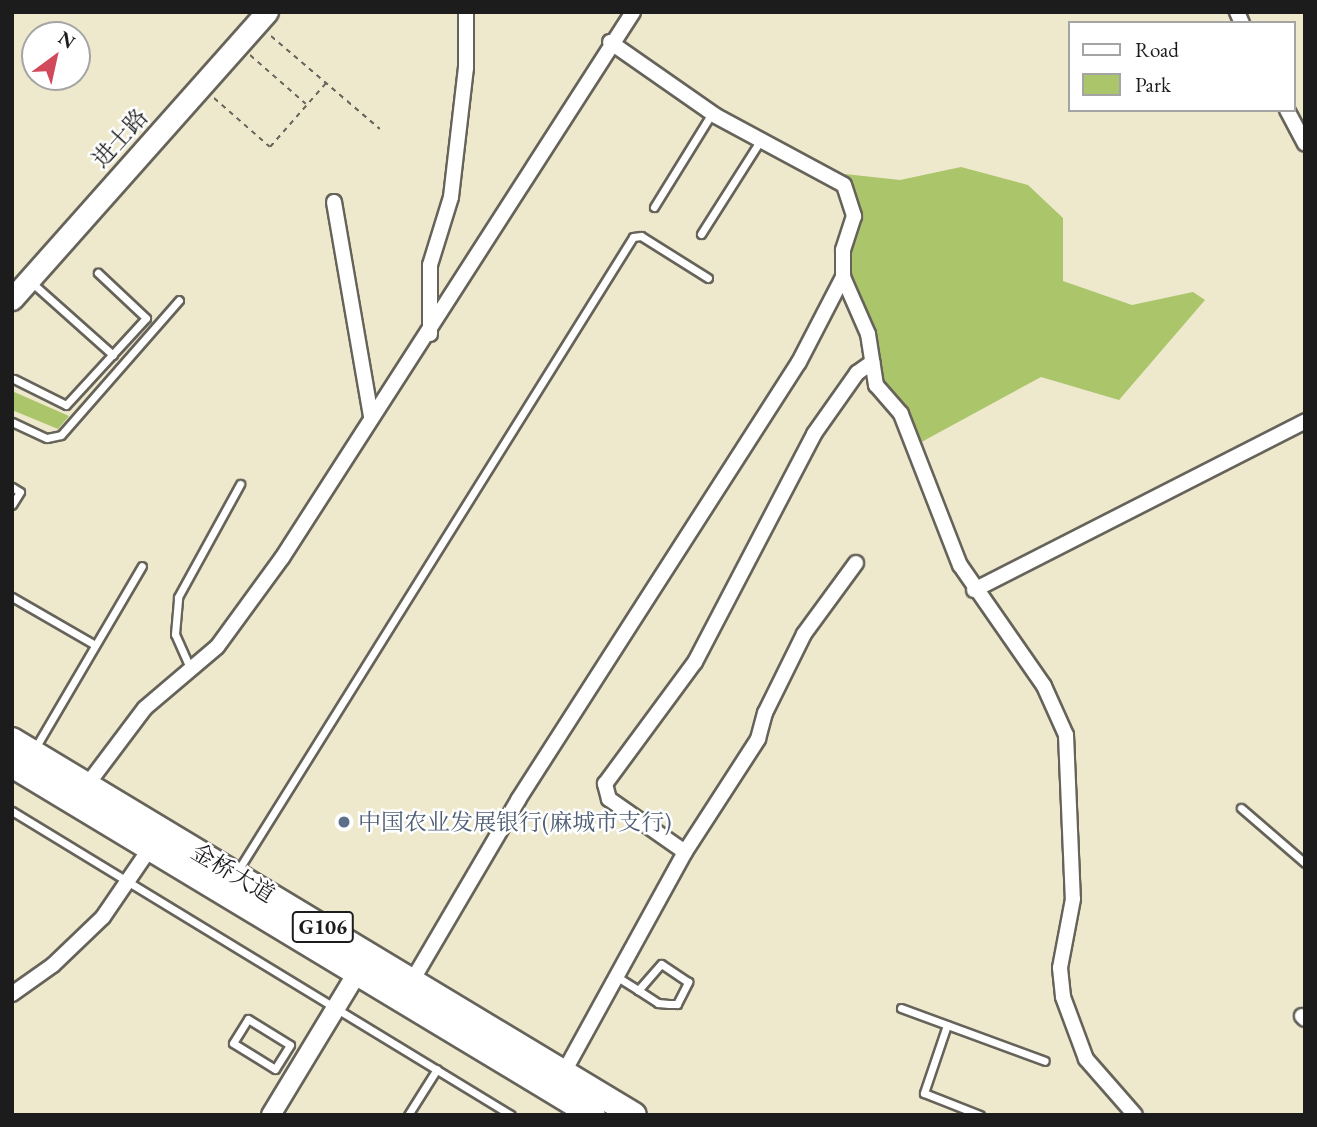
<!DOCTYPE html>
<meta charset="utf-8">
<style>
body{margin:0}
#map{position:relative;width:1317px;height:1127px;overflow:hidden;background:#eee8cd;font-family:"EB Garamond","Noto Serif SC",serif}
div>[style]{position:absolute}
.green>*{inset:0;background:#abc56b}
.path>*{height:2px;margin-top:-1px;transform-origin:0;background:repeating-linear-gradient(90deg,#66635a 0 5px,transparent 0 10px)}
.roads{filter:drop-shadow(2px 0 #66635a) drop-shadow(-2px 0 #66635a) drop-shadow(0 2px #66635a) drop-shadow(0 -2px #66635a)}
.service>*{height:7px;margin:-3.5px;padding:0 3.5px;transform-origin:3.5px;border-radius:3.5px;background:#fff}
.minor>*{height:14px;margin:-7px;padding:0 7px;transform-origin:7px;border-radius:7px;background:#fff}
.tertiary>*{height:18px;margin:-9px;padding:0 9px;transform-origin:9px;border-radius:9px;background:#fff}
.secondary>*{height:21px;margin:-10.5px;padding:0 10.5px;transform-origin:10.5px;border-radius:10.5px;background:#fff}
.trunk>*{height:24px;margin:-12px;padding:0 12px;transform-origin:12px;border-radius:12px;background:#fff}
.dots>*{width:19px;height:19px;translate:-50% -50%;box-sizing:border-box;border:4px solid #fff;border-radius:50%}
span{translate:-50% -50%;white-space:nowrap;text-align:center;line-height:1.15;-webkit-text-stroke:5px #fff;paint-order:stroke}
.shield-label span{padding:2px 5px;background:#fff;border:2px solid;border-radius:5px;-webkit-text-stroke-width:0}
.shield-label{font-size:21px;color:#1c1c1c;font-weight:700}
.street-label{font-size:23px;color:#1c1c1c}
.service-label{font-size:23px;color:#4e5e75}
.left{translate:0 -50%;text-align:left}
.frame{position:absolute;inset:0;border:14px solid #1c1c1c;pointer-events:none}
.legend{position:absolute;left:1068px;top:21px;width:228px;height:91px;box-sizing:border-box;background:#fff;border:2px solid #a4a4a4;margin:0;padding:9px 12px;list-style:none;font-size:21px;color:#1c1c1c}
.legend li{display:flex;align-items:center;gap:14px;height:35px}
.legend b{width:35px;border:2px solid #a4a4a4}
.north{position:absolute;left:21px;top:21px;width:70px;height:70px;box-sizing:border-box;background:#fff;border:2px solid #a4a4a4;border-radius:50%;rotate:33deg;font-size:19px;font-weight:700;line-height:28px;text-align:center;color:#1c1c1c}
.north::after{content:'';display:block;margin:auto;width:24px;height:32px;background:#d1495b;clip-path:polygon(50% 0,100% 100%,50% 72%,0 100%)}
</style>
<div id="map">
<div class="green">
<i style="clip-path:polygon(961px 167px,1028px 185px,1063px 218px,1063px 281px,1132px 305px,1193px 292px,1205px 300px,1119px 400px,1041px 377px,916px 445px,882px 387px,847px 278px,845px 260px,859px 209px,845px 174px,900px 180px)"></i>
<i style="clip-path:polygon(12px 391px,69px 416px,58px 429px,12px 410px)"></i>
</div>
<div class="path">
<i style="left:271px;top:36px;width:143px;rotate:40.5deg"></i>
<i style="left:250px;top:55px;width:74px;rotate:41.2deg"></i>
<i style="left:214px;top:98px;width:74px;rotate:41.2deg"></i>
<i style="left:270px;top:147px;width:85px;rotate:-48.8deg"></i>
</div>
<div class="roads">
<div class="service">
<i style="left:654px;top:207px;width:110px;rotate:-58.3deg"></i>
<i style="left:701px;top:234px;width:110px;rotate:-57.6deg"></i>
<i style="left:30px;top:281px;width:111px;rotate:41.7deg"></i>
<i style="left:14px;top:379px;width:58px;rotate:26.6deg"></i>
<i style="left:66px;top:405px;width:118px;rotate:-47.4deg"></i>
<i style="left:146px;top:318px;width:66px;rotate:-136.8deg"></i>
<i style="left:12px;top:422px;width:38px;rotate:25deg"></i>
<i style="left:47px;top:438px;width:14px;rotate:-12deg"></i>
<i style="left:61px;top:435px;width:179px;rotate:-48.8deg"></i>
<i style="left:12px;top:487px;width:9px;rotate:32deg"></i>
<i style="left:20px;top:492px;width:15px;rotate:122deg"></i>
<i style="left:12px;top:597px;width:96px;rotate:30deg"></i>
<i style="left:191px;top:670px;width:39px;rotate:-114deg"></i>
<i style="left:175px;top:634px;width:37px;rotate:-85deg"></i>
<i style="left:178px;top:597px;width:129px;rotate:-61.2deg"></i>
<i style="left:34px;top:750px;width:213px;rotate:-59.6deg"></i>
<i style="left:1241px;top:808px;width:84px;rotate:40.7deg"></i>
<i style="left:12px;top:811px;width:584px;rotate:31.35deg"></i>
<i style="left:237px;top:872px;width:748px;rotate:-58.05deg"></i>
<i style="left:633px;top:237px;width:8px;rotate:-7deg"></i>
<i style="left:641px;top:236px;width:79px;rotate:32.1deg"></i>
<i style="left:619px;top:978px;width:22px;rotate:32deg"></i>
<i style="left:638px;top:990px;width:24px;rotate:33deg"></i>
<i style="left:658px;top:1003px;width:11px;rotate:5deg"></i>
<i style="left:669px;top:1004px;width:8px"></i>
<i style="left:677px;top:1004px;width:25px;rotate:-63deg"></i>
<i style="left:688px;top:982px;width:32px;rotate:-146deg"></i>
<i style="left:661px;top:964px;width:35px;rotate:131deg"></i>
<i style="left:901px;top:1008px;width:153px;rotate:20.2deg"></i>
<i style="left:248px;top:1019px;width:49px;rotate:31.8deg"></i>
<i style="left:290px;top:1045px;width:28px;rotate:122deg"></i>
<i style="left:275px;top:1069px;width:49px;rotate:-148.2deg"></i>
<i style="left:233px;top:1043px;width:28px;rotate:-58deg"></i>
<i style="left:947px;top:1025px;width:72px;rotate:108.7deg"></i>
<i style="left:924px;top:1093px;width:60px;rotate:21.4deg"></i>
<i style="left:408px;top:1115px;width:54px;rotate:-57.8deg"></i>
</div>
<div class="minor">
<i style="left:1237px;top:12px;width:12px;rotate:66deg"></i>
<i style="left:610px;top:42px;width:129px;rotate:34.9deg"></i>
<i style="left:716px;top:116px;width:145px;rotate:28.3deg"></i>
<i style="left:844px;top:185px;width:33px;rotate:72deg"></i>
<i style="left:854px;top:216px;width:36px;rotate:108deg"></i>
<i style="left:843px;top:250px;width:27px;rotate:90deg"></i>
<i style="left:843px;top:277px;width:62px;rotate:66.3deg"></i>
<i style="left:868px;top:334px;width:52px;rotate:81.1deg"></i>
<i style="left:876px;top:385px;width:38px;rotate:49deg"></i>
<i style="left:901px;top:414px;width:162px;rotate:68.7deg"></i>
<i style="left:960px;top:565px;width:147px;rotate:55.2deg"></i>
<i style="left:1044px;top:686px;width:54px;rotate:65.8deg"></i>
<i style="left:1066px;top:735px;width:164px;rotate:87.6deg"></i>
<i style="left:1073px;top:899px;width:70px;rotate:100.7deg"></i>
<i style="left:1060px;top:968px;width:29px;rotate:84deg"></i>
<i style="left:1063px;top:997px;width:66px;rotate:69.6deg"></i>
<i style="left:1086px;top:1059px;width:74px;rotate:48.8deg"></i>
<i style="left:1287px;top:110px;width:38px;rotate:62deg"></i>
<i style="left:334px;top:202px;width:217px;rotate:80.2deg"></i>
<i style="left:430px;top:334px;width:69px;rotate:-90deg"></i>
<i style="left:430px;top:265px;width:71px;rotate:-72.8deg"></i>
<i style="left:451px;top:197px;width:130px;rotate:-83.4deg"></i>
<i style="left:466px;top:68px;width:56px;rotate:-90deg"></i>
<i style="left:974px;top:590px;width:372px;rotate:-27deg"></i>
<i style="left:87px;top:785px;width:96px;rotate:-53deg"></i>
<i style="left:145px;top:708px;width:94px;rotate:-40.3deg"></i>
<i style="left:217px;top:647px;width:110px;rotate:-53.9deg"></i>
<i style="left:282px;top:558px;width:649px;rotate:-57.26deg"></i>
<i style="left:685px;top:852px;width:93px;rotate:-145.1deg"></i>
<i style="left:609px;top:799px;width:16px;rotate:-105deg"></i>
<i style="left:605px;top:784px;width:152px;rotate:-53.6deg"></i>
<i style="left:695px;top:662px;width:257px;rotate:-62.4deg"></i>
<i style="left:814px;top:434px;width:75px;rotate:-54.8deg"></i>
<i style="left:857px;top:373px;width:19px;rotate:-35deg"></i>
<i style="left:412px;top:981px;width:210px;rotate:-59.6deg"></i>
<i style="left:518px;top:800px;width:520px;rotate:-57.32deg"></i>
<i style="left:799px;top:362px;width:96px;rotate:-62.6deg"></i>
<i style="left:12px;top:994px;width:50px;rotate:-35.3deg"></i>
<i style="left:53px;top:965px;width:69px;rotate:-43.8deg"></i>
<i style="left:103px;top:917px;width:83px;rotate:-55.7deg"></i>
<i style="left:1302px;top:1016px;width:4px;rotate:45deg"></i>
<i style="left:564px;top:1072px;width:251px;rotate:-61.2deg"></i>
<i style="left:685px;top:852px;width:135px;rotate:-57.1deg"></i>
<i style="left:758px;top:739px;width:27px;rotate:-75deg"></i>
<i style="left:765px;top:713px;width:88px;rotate:-63.7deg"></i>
<i style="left:804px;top:634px;width:88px;rotate:-53.8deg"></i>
</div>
<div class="tertiary">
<i style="left:271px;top:1115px;width:166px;rotate:-58.8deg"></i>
</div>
<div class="secondary">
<i style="left:12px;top:299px;width:384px;rotate:-48.4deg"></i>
</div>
<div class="trunk">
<i style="left:12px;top:740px;width:726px;rotate:31.09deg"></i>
<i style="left:12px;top:765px;width:678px;rotate:31.07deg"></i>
</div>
</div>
<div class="dots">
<i style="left:344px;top:822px;background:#5c6f8a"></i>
</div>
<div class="shield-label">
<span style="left:323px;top:927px">G106</span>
</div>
<div class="street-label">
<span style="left:120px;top:138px;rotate:-48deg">进士路</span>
<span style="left:233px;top:873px;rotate:31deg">金桥大道</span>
</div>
<div class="service-label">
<span class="left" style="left:358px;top:822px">中国农业发展银行(麻城市支行)</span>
</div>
<div class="frame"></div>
<ul class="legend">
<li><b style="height:9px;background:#fff"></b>Road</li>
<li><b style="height:19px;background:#abc56b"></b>Park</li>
</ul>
<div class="north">N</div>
</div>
